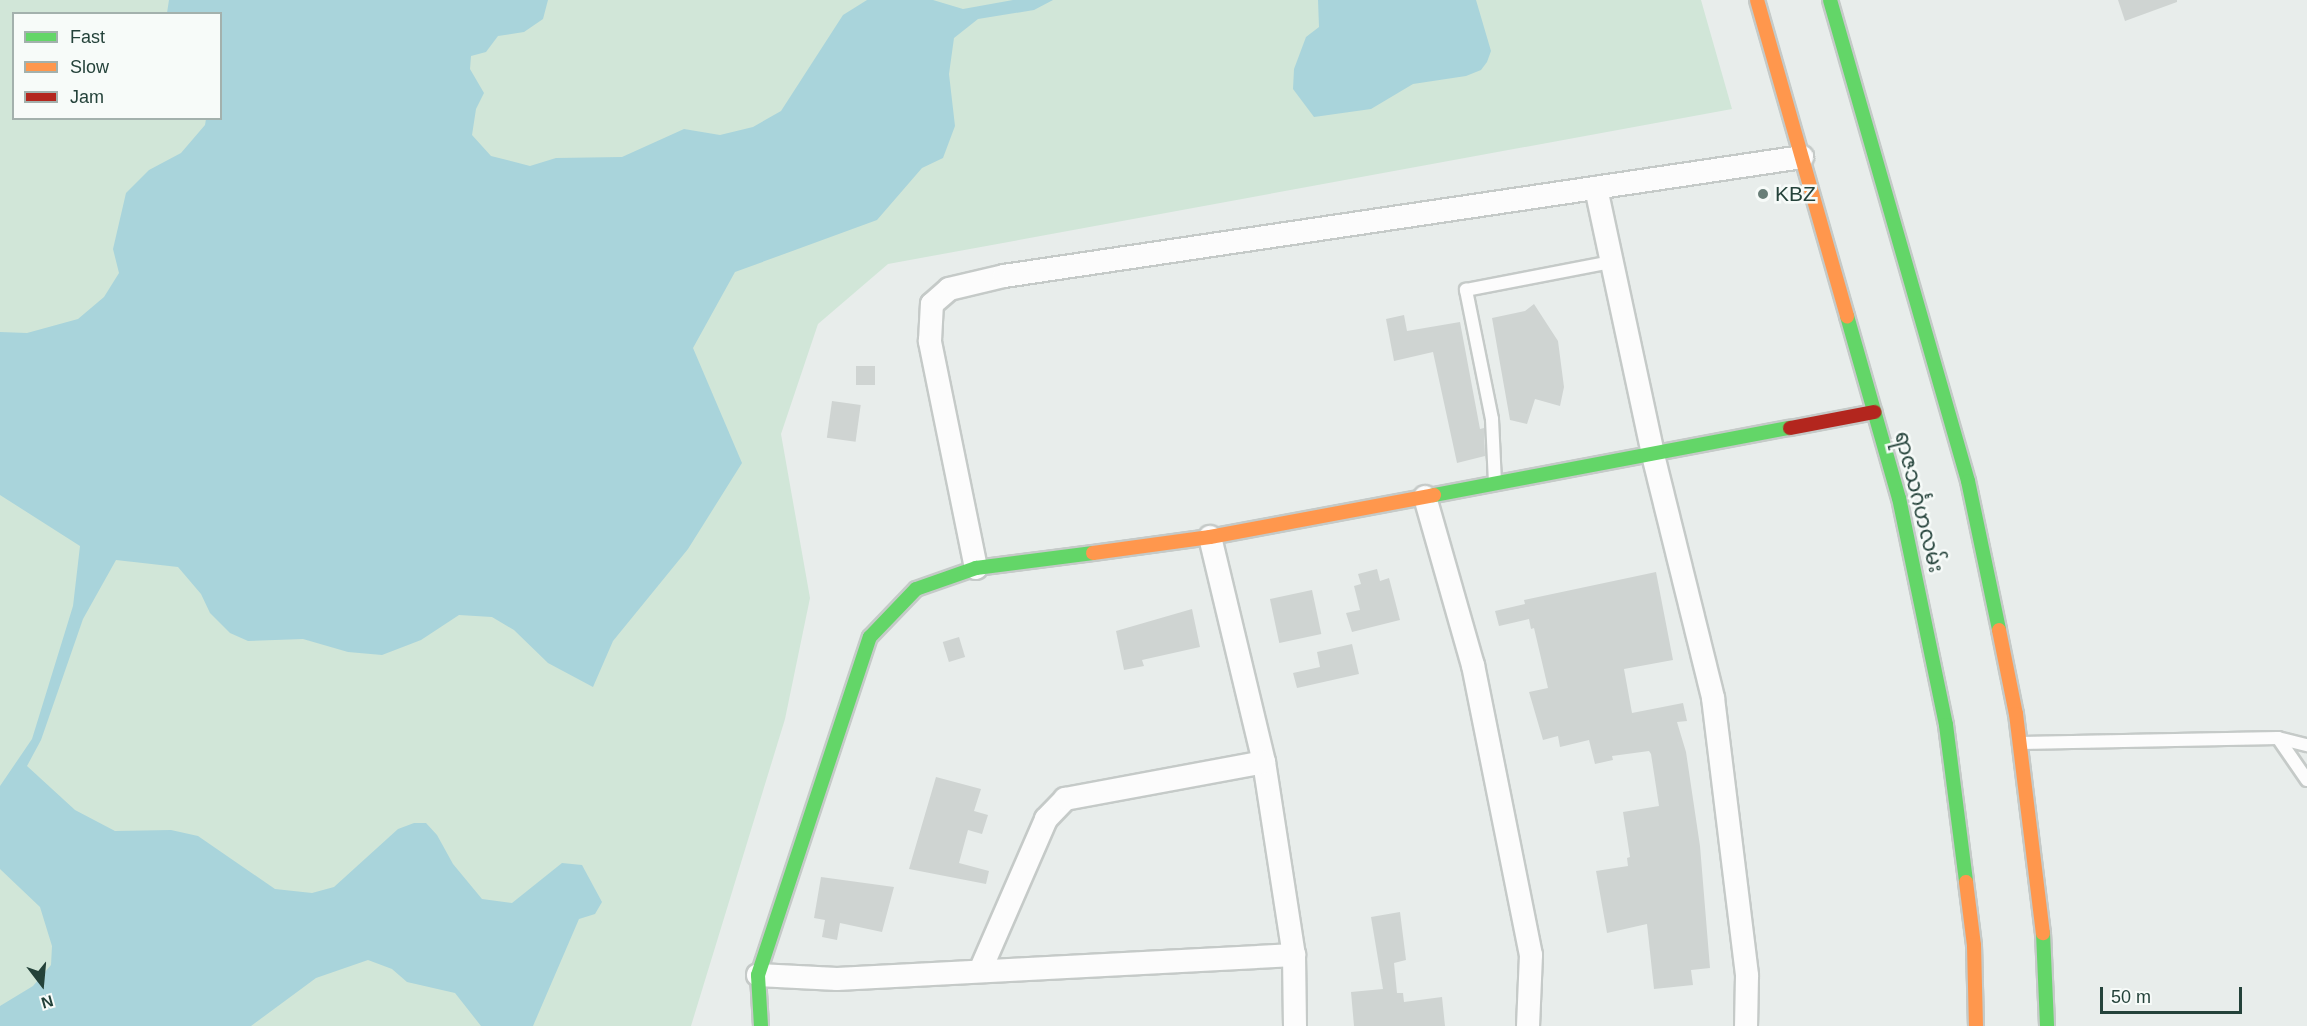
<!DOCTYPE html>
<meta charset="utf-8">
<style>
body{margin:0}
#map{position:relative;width:2307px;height:1026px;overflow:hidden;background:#e8edeb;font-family:Helvetica,"Noto Sans Myanmar",sans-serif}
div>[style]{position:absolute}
.green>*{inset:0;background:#d1e6d8}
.water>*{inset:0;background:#a9d4db}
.building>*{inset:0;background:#cfd4d2;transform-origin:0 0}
.roads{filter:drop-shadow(2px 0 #c5cac8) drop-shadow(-2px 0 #c5cac8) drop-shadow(0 2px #c5cac8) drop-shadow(0 -2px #c5cac8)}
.lane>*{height:12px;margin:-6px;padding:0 6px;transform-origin:6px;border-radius:6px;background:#fcfcfc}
.street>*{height:22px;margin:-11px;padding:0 11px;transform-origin:11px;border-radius:11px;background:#fcfcfc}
.fast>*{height:14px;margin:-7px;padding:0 7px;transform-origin:7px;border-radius:7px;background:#63d668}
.slow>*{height:14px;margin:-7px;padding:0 7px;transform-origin:7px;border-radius:7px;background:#ff974d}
.jam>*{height:14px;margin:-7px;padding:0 7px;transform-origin:7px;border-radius:7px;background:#b3261e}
.dots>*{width:16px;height:16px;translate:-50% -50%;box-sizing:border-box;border:3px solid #f7fbf9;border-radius:50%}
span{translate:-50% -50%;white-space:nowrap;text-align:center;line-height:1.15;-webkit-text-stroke:5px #f7fbf9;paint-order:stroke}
.poi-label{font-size:21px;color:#24423a}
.left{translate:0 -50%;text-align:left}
.street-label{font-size:21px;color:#24423a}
.legend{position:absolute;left:12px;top:12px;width:210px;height:108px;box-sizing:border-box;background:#f7fbf9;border:2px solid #a3b1ad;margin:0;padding:8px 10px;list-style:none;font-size:18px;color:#24423a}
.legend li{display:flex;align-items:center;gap:12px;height:30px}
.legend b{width:30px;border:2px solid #a3b1ad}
.north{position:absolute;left:12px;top:954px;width:60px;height:60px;-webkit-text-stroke:4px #f7fbf9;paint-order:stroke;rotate:164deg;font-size:16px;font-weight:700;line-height:24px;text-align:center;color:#24423a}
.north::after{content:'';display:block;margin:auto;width:21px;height:27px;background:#24423a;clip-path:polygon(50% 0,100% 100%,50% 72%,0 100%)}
.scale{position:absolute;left:2100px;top:987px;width:142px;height:27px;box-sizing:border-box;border:3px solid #24423a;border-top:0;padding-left:8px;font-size:18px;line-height:21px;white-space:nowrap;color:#24423a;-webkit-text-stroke:4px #f7fbf9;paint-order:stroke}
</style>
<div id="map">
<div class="green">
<i style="clip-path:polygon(evenodd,0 0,1701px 0,1732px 109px,888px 264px,818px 324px,781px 434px,810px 598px,785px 719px,691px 1026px,0 1026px,0 0,14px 14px,220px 14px,220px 118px,14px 118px,14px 14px)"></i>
</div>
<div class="water">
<i style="clip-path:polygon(169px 0,548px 0,543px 19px,524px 32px,498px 36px,486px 52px,471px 56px,470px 69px,484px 93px,476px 109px,472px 135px,491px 156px,530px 166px,556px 158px,622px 157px,684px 129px,720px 135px,753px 127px,781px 111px,843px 15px,867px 0,933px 0,963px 9px,1013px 0,1053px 0,1034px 10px,978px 19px,954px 38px,949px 74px,955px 126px,943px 158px,922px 168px,877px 220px,735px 272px,693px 348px,742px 463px,688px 549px,613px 641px,593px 687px,548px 663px,514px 630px,492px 617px,459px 615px,421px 640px,382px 655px,348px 652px,303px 639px,248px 641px,230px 633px,210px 613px,201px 594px,178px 567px,116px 560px,83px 619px,41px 740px,27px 766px,75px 810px,115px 831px,171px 830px,198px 836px,275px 889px,312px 893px,334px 887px,398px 829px,414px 823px,426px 823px,437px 835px,453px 864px,482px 899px,512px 903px,562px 863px,582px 865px,602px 902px,595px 914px,579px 919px,533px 1026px,481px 1026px,455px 993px,407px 982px,392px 969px,368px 960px,316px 978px,251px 1026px,0 1026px,0 1006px,33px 986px,51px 965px,52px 946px,40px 907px,0 869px,0 786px,32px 739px,73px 606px,80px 546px,0 495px,0 332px,27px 333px,78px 319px,104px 297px,119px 273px,113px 249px,126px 193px,149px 170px,181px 153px,205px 125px,206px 119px,220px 118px,220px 14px,167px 13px)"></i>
<i style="clip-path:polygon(1318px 0,1476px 0,1491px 51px,1487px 62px,1481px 70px,1466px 76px,1413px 84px,1371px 109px,1314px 117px,1293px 89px,1294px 69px,1306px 37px,1319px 27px)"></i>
</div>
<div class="building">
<i style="clip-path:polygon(2118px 0,2177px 0,2177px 2px,2125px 21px)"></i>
<i style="clip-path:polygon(1534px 304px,1558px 341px,1564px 387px,1560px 406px,1535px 399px,1527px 424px,1510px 420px,1492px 318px,1525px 311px)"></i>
<i style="clip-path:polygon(1404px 315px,1407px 331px,1460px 322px,1480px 429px,1484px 428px,1485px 456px,1457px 463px,1433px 352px,1394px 361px,1386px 319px)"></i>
<i style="left:875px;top:366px;width:19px;height:19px;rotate:90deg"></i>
<i style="left:832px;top:401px;width:29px;height:37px;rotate:8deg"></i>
<i style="clip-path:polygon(1377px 569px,1380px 581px,1389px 578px,1400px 620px,1352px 632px,1346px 613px,1360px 610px,1354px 586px,1361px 584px,1358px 574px)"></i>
<i style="clip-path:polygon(1656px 572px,1673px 660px,1624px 669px,1632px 713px,1683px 703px,1687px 721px,1677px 722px,1686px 752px,1700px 846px,1710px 968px,1691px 970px,1693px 985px,1654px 989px,1647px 924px,1607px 933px,1596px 871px,1628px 866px,1627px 858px,1630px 857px,1623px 812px,1659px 806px,1651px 754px,1649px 751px,1612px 756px,1613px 760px,1595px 764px,1589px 740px,1560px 747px,1558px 736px,1543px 740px,1529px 692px,1548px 688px,1534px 628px,1531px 629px,1529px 619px,1499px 626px,1495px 611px,1525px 604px,1524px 600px)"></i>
<i style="left:1312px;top:590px;width:45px;height:43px;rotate:78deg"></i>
<i style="clip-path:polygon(1192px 609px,1200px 647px,1142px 660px,1144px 666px,1124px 670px,1116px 631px)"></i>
<i style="left:959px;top:637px;width:21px;height:17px;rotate:73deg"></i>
<i style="clip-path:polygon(1352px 644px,1359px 674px,1297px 688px,1293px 673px,1320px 667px,1317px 652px)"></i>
<i style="clip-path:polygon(936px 777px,981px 789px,974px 811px,988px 815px,982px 834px,968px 830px,959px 863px,989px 871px,986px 884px,909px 869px)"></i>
<i style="clip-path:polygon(821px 877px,894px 887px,882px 932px,840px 923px,837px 940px,822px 937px,825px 920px,814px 918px)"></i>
<i style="clip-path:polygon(1400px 912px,1406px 960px,1394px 963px,1397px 993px,1403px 993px,1404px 1002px,1442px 997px,1445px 1026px,1354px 1026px,1351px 992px,1383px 989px,1371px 917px)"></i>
</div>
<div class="roads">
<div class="lane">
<i style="left:1495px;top:483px;width:64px;rotate:-92.7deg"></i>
<i style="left:1492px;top:419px;width:132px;rotate:-101.4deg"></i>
<i style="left:1466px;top:290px;width:149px;rotate:-10.9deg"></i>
<i style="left:2278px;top:738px;width:30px;rotate:14deg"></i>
<i style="left:2021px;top:743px;width:257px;rotate:-1.1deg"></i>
<i style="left:2278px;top:738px;width:51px;rotate:55.4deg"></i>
</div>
<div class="street">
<i style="left:1596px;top:188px;width:273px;rotate:77.9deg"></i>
<i style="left:1653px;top:455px;width:250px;rotate:76.1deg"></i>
<i style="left:1713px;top:698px;width:280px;rotate:83deg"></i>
<i style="left:1747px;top:976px;width:50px;rotate:91.1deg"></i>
<i style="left:1425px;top:497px;width:175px;rotate:74.1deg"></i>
<i style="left:1473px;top:665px;width:296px;rotate:78.7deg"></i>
<i style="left:1531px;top:955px;width:71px;rotate:92.4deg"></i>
<i style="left:1210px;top:537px;width:231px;rotate:76.5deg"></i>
<i style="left:1264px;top:762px;width:195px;rotate:81.2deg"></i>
<i style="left:1294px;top:955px;width:71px;rotate:89.2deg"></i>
<i style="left:976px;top:568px;width:232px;rotate:-101.5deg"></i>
<i style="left:930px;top:341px;width:37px;rotate:-87deg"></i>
<i style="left:932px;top:304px;width:23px;rotate:-41deg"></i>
<i style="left:949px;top:289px;width:57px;rotate:-13.3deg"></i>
<i style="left:1004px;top:276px;width:807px;rotate:-8.48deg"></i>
<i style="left:980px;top:971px;width:166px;rotate:-66.5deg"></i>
<i style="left:1046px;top:819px;width:28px;rotate:-46deg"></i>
<i style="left:1065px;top:799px;width:202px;rotate:-10.5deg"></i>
<i style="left:758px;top:975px;width:79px;rotate:2.9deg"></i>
<i style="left:837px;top:979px;width:458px;rotate:-3deg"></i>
</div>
<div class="fast">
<i style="left:1830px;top:0;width:500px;rotate:73.99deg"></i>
<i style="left:1968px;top:481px;width:152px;rotate:78.2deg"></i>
<i style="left:1847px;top:316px;width:189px;rotate:74.1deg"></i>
<i style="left:1899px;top:498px;width:232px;rotate:78.3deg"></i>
<i style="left:1946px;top:725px;width:158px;rotate:82.7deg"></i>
<i style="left:1434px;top:495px;width:362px;rotate:-10.7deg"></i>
<i style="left:2043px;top:933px;width:93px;rotate:87.5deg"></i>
<i style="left:761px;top:1026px;width:51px;rotate:-93.4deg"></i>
<i style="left:758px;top:975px;width:356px;rotate:-71.7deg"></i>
<i style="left:870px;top:637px;width:66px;rotate:-46.2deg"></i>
<i style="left:916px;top:589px;width:64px;rotate:-19.3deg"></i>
<i style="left:976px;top:568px;width:118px;rotate:-7.3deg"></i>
</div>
<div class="slow">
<i style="left:1757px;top:0;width:329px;rotate:74.1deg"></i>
<i style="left:1093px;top:553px;width:118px;rotate:-7.8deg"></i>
<i style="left:1210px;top:537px;width:228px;rotate:-10.6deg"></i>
<i style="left:1999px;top:630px;width:86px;rotate:78.6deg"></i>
<i style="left:2016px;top:714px;width:221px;rotate:83deg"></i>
<i style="left:1966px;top:882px;width:64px;rotate:82.8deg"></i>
<i style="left:1974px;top:945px;width:81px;rotate:88.6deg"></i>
</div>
<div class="jam">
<i style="left:1790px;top:428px;width:86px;rotate:-10.7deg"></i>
</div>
</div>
<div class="dots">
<i style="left:1763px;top:194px;background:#697e78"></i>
</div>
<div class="poi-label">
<span class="left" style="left:1775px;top:194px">KBZ</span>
</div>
<div class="street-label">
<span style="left:1919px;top:502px;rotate:76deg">ရာဇသင်္ဂဟလမ်း</span>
</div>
<ul class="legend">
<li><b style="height:8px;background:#63d668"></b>Fast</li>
<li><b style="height:8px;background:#ff974d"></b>Slow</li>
<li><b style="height:8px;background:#b3261e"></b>Jam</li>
</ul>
<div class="north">N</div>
<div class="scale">50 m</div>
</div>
